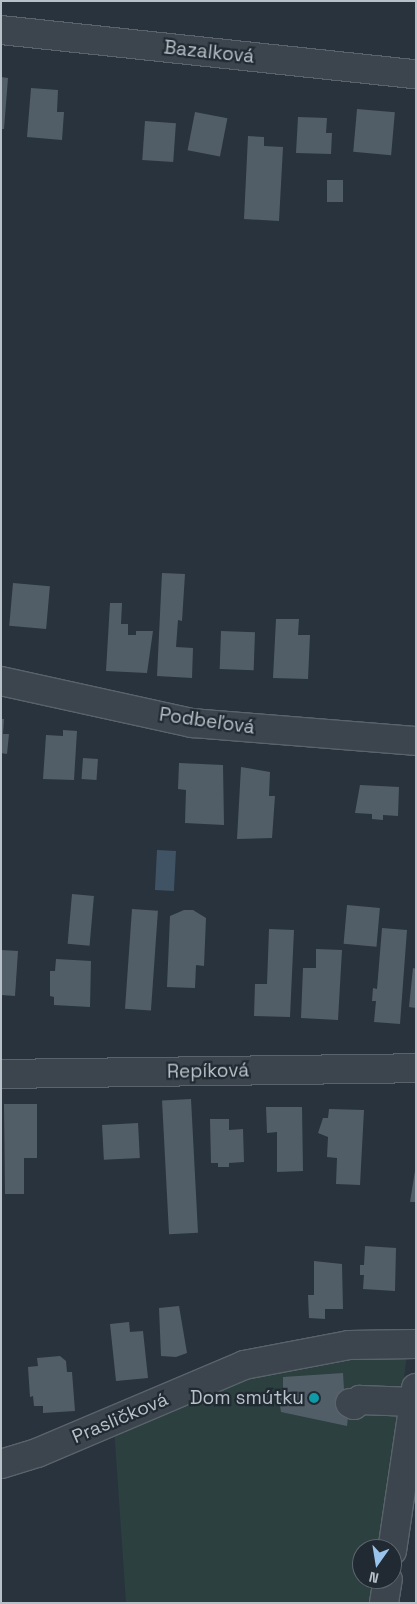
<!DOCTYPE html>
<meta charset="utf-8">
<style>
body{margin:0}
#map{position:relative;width:417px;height:1604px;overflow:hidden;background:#28333d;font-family:"Space Grotesk",sans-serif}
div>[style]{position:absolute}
.green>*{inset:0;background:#2b403f}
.water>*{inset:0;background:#405364;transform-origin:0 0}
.building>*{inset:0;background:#525e67;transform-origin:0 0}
.roads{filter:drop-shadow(1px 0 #5a636b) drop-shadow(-1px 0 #5a636b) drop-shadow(0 1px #5a636b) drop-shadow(0 -1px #5a636b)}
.minor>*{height:28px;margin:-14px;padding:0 14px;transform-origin:14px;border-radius:14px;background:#3c454d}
.dots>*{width:14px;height:14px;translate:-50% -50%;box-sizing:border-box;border:2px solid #212a32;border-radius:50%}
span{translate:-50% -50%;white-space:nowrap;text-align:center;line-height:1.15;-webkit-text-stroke:4.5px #212a32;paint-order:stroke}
.street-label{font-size:19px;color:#b8c0c8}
.poi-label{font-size:19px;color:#b8c0c8}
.right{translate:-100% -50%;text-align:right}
.frame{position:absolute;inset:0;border:2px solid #b8c0c8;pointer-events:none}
.north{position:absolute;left:352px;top:1539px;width:50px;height:50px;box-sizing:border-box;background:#212a32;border:1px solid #5d666e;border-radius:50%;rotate:193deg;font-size:14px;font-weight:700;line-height:20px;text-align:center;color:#b8c0c8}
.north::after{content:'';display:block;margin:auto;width:18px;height:22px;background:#99c3ec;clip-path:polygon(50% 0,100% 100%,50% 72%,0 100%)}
</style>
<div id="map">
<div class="green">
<i style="clip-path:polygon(407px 1354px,383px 1549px,362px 1549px,362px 1579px,379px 1579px,376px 1603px,126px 1603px,114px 1428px,249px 1369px)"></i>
</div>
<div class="water">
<i style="left:157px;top:850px;width:19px;height:40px;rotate:3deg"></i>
</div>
<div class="building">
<i style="clip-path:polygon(1px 77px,8px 78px,4px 129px,1px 129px)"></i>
<i style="clip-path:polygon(31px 88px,58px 90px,57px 112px,64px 112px,62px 140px,27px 137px)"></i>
<i style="left:357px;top:109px;width:38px;height:43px;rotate:5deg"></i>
<i style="left:195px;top:112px;width:33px;height:39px;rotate:11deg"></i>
<i style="clip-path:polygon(298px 117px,327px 118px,326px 133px,332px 133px,331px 154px,296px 153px)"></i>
<i style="left:145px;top:121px;width:31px;height:39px;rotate:4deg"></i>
<i style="clip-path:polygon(248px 136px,264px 137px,264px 146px,283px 147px,279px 221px,244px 219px)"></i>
<i style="left:327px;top:180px;width:16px;height:22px"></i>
<i style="clip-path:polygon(162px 573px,185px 574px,182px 621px,178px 620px,176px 647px,193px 648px,192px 678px,157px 676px)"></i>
<i style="left:13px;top:583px;width:37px;height:43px;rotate:5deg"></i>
<i style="clip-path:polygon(110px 603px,122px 603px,121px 624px,128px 624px,128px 635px,136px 635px,136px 631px,153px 631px,147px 673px,106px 671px)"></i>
<i style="clip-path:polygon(276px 619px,299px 619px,298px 635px,310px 635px,308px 679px,273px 678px)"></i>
<i style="left:221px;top:631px;width:34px;height:38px;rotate:2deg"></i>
<i style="clip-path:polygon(1px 719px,4px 719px,3px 734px,9px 734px,7px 754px,1px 753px)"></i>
<i style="clip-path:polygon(63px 730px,77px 731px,74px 780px,43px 779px,46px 735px,63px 736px)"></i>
<i style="left:83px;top:758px;width:15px;height:21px;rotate:4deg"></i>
<i style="clip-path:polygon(179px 763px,223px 765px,224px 825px,185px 823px,186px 790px,178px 789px)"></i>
<i style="clip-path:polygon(241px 767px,270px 772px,269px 796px,275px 796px,272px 838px,237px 839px)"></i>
<i style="clip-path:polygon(360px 785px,399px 787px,398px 816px,383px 815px,383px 820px,372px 819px,372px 814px,355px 813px)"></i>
<i style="left:72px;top:894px;width:22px;height:50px;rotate:5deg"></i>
<i style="left:347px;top:905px;width:33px;height:39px;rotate:5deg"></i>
<i style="left:132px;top:909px;width:26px;height:100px;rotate:4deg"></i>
<i style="clip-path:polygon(184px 910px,193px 910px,206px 918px,204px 966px,196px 965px,195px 988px,167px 987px,170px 916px)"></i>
<i style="clip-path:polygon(382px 928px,407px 930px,400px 1024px,374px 1022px,376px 1001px,372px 1001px,373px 988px,377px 989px)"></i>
<i style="clip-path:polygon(269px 929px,294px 930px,290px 1017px,254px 1016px,255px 984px,267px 984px)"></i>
<i style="clip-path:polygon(316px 949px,342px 950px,338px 1020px,301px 1018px,303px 968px,316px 968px)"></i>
<i style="clip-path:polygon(1px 950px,18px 951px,15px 996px,1px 995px)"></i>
<i style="clip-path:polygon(56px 959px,91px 961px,90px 1007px,54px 1005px,54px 997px,50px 996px,50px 971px,55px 971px)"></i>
<i style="clip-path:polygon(413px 968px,416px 969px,416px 1008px,409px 1007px)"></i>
<i style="left:191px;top:1099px;width:134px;height:29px;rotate:87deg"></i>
<i style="clip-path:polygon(4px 1104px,37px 1104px,37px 1158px,24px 1158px,24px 1194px,5px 1194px)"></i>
<i style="clip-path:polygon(266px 1107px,302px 1107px,303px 1171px,277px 1172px,277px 1132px,267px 1133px)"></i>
<i style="clip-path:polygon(329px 1109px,364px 1110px,360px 1185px,336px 1184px,337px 1158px,327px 1157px,328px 1137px,318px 1133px,323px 1118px,328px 1118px)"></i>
<i style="clip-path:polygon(210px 1119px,229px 1119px,229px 1130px,243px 1129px,244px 1162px,229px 1163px,229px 1167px,218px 1167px,218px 1163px,211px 1163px)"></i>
<i style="left:138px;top:1123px;width:35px;height:36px;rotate:87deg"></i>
<i style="clip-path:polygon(415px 1171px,416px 1171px,416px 1202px,410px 1202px)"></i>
<i style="clip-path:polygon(365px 1246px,396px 1248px,395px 1291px,363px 1289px,364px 1275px,360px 1275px,360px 1265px,364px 1265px)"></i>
<i style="clip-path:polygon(314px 1261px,342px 1264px,343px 1309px,325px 1309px,325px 1319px,309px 1318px,308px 1295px,314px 1295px)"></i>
<i style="clip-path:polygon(179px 1306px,187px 1353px,176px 1357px,161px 1356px,159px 1308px)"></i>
<i style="clip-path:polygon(129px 1322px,130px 1332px,143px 1331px,148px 1378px,116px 1381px,110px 1324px)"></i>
<i style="clip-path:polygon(60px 1356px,66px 1361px,67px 1372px,72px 1372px,75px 1411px,43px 1413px,43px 1406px,34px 1406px,33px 1396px,30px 1397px,28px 1367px,38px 1366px,37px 1358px)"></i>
<i style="clip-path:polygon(343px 1373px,344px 1390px,351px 1389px,347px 1426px,281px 1412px,278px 1393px,283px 1393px,283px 1377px)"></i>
</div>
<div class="roads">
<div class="minor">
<i style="left:1px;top:30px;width:417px;rotate:6.1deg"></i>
<i style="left:1px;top:681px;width:196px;rotate:12.4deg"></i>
<i style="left:192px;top:723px;width:225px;rotate:4.6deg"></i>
<i style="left:1px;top:1074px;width:415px;rotate:-0.8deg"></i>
<i style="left:350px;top:1403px;width:4px;rotate:27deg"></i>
<i style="left:354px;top:1405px;width:8px;rotate:-40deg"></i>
<i style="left:360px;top:1400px;width:54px;rotate:2.1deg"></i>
<i style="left:1px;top:1464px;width:38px;rotate:-17deg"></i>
<i style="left:37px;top:1453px;width:225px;rotate:-23deg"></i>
<i style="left:244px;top:1365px;width:107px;rotate:-10.8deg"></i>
<i style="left:349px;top:1345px;width:67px;rotate:-0.9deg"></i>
<i style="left:392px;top:1551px;width:165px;rotate:-81.6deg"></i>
<i style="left:384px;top:1603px;width:24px;rotate:-81deg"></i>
</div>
</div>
<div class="dots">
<i style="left:314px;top:1398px;background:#0f9aa8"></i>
</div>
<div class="street-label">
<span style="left:209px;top:52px;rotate:6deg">Bazalková</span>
<span style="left:207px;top:721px;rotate:8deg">Podbeľová</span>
<span style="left:208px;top:1071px;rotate:-1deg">Repíková</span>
<span style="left:120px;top:1418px;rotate:-23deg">Prasličková</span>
</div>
<div class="poi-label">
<span class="right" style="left:304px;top:1398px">Dom smútku</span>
</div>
<div class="frame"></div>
<div class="north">N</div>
</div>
